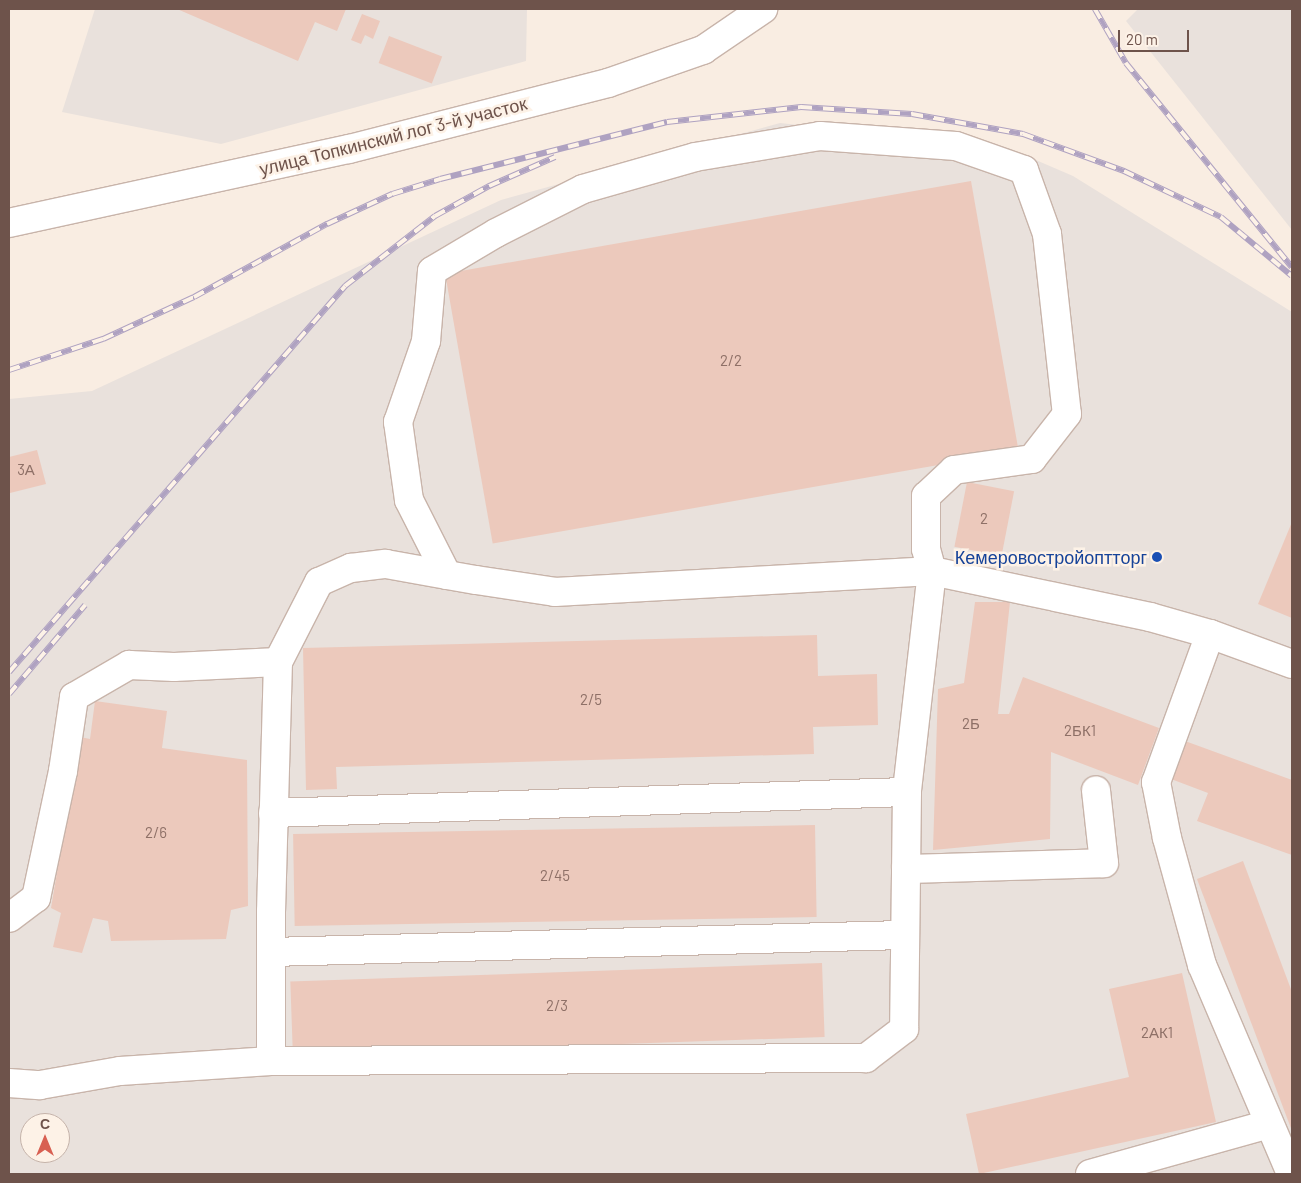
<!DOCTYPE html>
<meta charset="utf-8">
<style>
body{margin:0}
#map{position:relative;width:1301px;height:1183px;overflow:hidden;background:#f9ede2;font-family:Barlow,sans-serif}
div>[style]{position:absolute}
.industrial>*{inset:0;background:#e9e1dc}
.building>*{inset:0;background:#ecc9bc;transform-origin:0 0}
.roads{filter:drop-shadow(1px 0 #c8b4aa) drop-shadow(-1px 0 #c8b4aa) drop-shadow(0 1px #c8b4aa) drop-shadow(0 -1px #c8b4aa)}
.minor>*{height:28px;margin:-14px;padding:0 14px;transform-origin:14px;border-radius:14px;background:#fff}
.rail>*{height:5.5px;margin-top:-2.75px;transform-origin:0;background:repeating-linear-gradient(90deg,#fdf2e7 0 11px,#afa2c1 0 22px);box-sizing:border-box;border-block:1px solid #afa2c1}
.dots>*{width:14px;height:14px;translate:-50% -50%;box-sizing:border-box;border:2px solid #fdf2e7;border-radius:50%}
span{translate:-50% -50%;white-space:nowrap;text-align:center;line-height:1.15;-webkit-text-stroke:5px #fdf2e7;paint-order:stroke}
.number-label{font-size:15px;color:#8e7067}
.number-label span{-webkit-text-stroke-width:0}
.street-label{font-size:18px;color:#6e534b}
.transit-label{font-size:18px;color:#164399}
.right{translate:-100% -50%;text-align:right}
.frame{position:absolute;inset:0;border:10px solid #6e534b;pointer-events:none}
.north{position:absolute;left:20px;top:1113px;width:50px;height:50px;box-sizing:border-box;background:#fdf2e7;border:1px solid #c4b2a9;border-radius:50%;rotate:0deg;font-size:14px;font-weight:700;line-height:20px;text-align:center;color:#6e534b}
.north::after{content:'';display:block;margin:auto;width:18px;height:22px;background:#d86052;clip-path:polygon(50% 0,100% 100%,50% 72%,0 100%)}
.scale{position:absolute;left:1118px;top:30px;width:71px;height:22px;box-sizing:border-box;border:2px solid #6e534b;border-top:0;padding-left:6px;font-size:15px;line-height:18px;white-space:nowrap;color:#6e534b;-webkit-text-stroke:4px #fdf2e7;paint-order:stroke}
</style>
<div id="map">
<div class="industrial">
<i style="clip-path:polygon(95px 9px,527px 9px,526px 61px,221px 144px,62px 112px)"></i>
<i style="clip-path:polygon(1138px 9px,1292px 9px,1292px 230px,1126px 21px)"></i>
<i style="clip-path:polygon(evenodd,780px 123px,1008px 148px,1073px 176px,1292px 312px,1292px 1174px,9px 1174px,9px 399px,92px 391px,501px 200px,780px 123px,30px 1123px,60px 1123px,60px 1153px,30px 1153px,30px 1123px)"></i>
</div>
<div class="building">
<i style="clip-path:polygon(177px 9px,346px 9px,337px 31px,315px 22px,298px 61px)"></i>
<i style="clip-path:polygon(362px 14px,380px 21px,373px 39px,365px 35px,361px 44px,351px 40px)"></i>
<i style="left:389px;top:36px;width:57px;height:29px;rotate:21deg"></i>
<i style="left:971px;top:181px;width:274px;height:534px;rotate:80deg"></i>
<i style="clip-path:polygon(37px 450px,46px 484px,10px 493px,9px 457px)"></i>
<i style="left:967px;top:482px;width:48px;height:66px;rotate:11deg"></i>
<i style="clip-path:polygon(1292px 522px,1292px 618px,1258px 604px)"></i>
<i style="clip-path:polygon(975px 602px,1010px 602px,998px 714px,1009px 714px,1023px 677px,1159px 728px,1138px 785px,1051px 752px,1050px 839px,933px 850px,938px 689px,964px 683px)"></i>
<i style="clip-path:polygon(817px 635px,818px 676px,877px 674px,878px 725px,813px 727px,814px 754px,336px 767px,337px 789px,306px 790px,303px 648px)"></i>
<i style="clip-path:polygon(95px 701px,167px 711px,162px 748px,247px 760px,248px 906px,231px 910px,226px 939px,111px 941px,108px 921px,93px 918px,82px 953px,53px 947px,61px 913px,51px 908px,80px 737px,90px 739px)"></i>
<i style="clip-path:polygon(1185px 741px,1292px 780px,1292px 855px,1197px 821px,1208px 793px,1171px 779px)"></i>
<i style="left:815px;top:825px;width:92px;height:522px;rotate:89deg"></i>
<i style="clip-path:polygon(1243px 861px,1292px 992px,1292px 1131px,1197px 879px)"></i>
<i style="left:822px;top:963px;width:74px;height:532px;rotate:88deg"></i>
<i style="clip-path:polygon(1182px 973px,1216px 1122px,979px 1174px,966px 1114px,1129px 1077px,1109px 989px)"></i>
</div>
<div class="roads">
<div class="minor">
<i style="left:9px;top:223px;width:348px;rotate:-12.3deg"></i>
<i style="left:349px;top:149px;width:267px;rotate:-14.3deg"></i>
<i style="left:608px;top:83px;width:101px;rotate:-19.2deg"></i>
<i style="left:703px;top:50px;width:73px;rotate:-34.3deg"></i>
<i style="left:447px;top:575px;width:84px;rotate:-116.9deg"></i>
<i style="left:409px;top:500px;width:79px;rotate:-98deg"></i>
<i style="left:398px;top:422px;width:86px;rotate:-70.9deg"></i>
<i style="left:426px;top:341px;width:70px;rotate:-85.1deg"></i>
<i style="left:432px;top:271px;width:74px;rotate:-30.7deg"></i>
<i style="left:496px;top:233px;width:97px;rotate:-26.8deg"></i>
<i style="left:583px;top:189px;width:116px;rotate:-15.9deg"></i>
<i style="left:695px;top:157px;width:127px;rotate:-9.5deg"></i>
<i style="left:820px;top:136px;width:136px;rotate:4.2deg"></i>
<i style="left:956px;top:146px;width:72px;rotate:19.4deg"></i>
<i style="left:1024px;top:170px;width:68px;rotate:70.2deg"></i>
<i style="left:1047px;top:234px;width:181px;rotate:83.7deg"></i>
<i style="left:1067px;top:414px;width:57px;rotate:127.9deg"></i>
<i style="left:1032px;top:459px;width:79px;rotate:172deg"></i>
<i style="left:954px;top:470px;width:38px;rotate:137deg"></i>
<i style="left:926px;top:496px;width:53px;rotate:90deg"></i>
<i style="left:926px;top:549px;width:23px;rotate:75deg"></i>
<i style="left:932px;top:571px;width:222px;rotate:96.5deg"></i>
<i style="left:907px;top:792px;width:237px;rotate:90.7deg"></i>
<i style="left:904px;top:1029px;width:48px;rotate:142.7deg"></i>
<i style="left:866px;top:1058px;width:595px;rotate:179.71deg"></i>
<i style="left:271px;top:1061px;width:149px;rotate:-90deg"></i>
<i style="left:271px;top:912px;width:250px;rotate:-88.4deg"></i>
<i style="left:278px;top:662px;width:90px;rotate:-62.9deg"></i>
<i style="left:319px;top:582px;width:35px;rotate:-24deg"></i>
<i style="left:351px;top:568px;width:35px;rotate:-7deg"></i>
<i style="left:386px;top:564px;width:62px;rotate:10.2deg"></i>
<i style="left:447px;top:575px;width:29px;rotate:10deg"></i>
<i style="left:476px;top:580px;width:80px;rotate:8.6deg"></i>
<i style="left:555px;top:592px;width:378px;rotate:-3.2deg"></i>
<i style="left:932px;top:571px;width:223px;rotate:11.9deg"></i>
<i style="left:1150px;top:617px;width:62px;rotate:15.8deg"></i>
<i style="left:1210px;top:634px;width:87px;rotate:20.1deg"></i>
<i style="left:1210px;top:634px;width:158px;rotate:110deg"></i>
<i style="left:1156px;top:782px;width:57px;rotate:78.9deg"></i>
<i style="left:1167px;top:838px;width:132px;rotate:74.6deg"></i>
<i style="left:1202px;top:965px;width:227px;rotate:66.9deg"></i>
<i style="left:273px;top:813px;width:634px;rotate:-1.9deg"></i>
<i style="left:906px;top:869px;width:198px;rotate:-1.7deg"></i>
<i style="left:1104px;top:863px;width:73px;rotate:-96.3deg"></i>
<i style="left:9px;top:918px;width:34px;rotate:-37deg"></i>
<i style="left:36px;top:898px;width:130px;rotate:-78deg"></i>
<i style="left:63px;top:771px;width:75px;rotate:-81.5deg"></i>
<i style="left:74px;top:697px;width:64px;rotate:-30.2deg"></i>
<i style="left:129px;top:665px;width:45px;rotate:2.5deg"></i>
<i style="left:174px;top:667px;width:104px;rotate:-2.8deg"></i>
<i style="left:271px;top:952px;width:634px;rotate:-1.54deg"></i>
<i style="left:9px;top:1083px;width:31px;rotate:4deg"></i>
<i style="left:40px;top:1085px;width:81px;rotate:-9.9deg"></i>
<i style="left:120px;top:1071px;width:151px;rotate:-3.8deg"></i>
<i style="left:1090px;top:1174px;width:186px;rotate:-15.6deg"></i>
</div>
</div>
<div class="rail">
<i style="left:1095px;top:9px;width:62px;rotate:60.1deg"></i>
<i style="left:1126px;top:63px;width:263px;rotate:50.9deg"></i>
<i style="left:9px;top:370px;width:99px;rotate:-18.3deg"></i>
<i style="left:103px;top:339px;width:100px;rotate:-24.8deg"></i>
<i style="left:194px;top:297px;width:152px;rotate:-28.8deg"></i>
<i style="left:327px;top:224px;width:72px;rotate:-24.8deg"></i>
<i style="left:392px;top:194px;width:50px;rotate:-17.4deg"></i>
<i style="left:440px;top:179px;width:234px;rotate:-14.1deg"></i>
<i style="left:667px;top:122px;width:135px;rotate:-6.4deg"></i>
<i style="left:801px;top:107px;width:111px;rotate:3.6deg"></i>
<i style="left:912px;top:114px;width:113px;rotate:10.2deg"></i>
<i style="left:1023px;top:134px;width:108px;rotate:20.1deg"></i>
<i style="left:1124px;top:171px;width:107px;rotate:25.4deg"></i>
<i style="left:1221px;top:217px;width:92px;rotate:39.7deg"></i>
<i style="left:9px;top:672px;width:512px;rotate:-48.96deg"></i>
<i style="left:345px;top:286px;width:114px;rotate:-37.9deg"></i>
<i style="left:435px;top:216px;width:62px;rotate:-29.1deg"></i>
<i style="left:489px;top:186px;width:72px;rotate:-23.7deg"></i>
<i style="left:9px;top:694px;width:117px;rotate:-49.5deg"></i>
</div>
<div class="dots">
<i style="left:1157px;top:557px;background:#1a4fb4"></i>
</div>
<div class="number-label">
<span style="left:731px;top:361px">2/2</span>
<span style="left:26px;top:470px">3А</span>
<span style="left:984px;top:519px">2</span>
<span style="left:591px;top:700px">2/5</span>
<span style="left:971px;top:724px">2Б</span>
<span style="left:1080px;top:731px">2БК1</span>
<span style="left:156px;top:833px">2/6</span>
<span style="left:555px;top:876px">2/45</span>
<span style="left:557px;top:1006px">2/3</span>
<span style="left:1157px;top:1033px">2АК1</span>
</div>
<div class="street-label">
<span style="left:393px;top:136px;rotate:-14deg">улица Топкинский лог 3-й участок</span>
</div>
<div class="transit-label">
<span class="right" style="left:1147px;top:557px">Кемеровостройоптторг</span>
</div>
<div class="frame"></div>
<div class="north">С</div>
<div class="scale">20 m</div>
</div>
